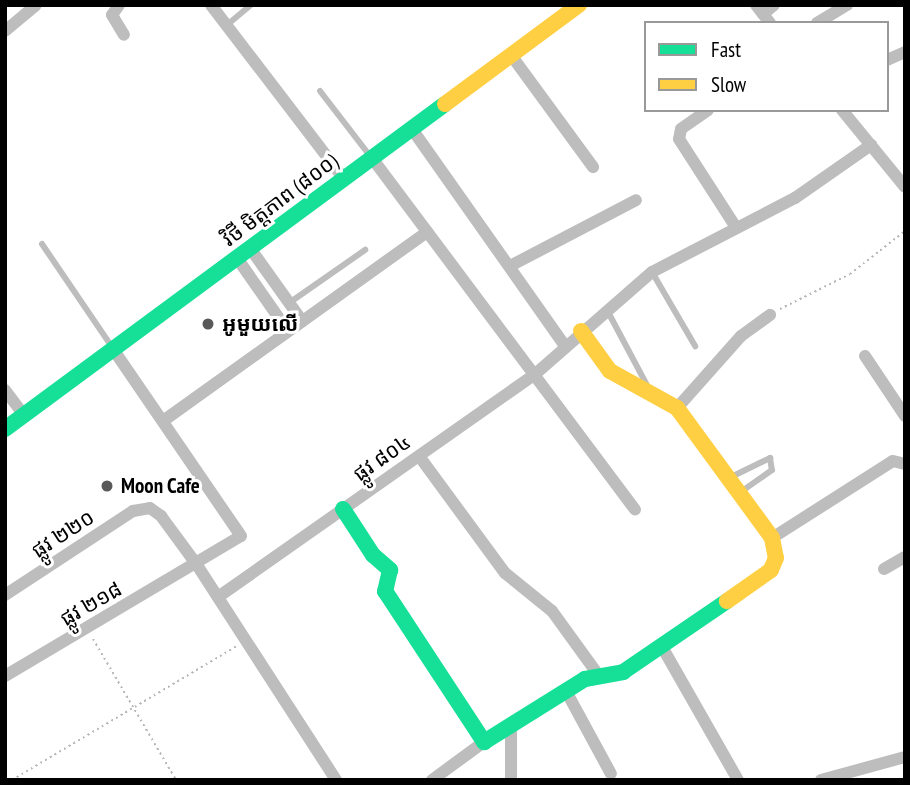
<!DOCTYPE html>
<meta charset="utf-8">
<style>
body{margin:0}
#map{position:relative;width:910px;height:785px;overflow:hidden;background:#fff;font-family:"PT Sans Narrow","Noto Sans Khmer",sans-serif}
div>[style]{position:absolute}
.path>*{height:2px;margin-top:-1px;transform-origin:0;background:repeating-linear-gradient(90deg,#b8b8b8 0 2px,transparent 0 5.5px)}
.lane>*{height:6px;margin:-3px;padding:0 3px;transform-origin:3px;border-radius:3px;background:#bdbdbd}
.street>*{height:12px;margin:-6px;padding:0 6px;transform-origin:6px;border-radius:6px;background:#bdbdbd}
.fast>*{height:16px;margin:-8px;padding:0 8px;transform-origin:8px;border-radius:8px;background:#16e098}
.slow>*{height:16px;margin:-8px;padding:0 8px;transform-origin:8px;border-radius:8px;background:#ffcf43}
.dots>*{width:19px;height:19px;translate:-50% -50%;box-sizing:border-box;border:4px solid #fff;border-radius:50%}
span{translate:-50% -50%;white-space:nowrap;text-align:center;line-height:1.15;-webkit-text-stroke:6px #fff;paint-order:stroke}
.street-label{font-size:21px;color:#000}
.poi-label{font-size:21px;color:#000;font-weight:700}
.left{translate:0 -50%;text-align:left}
.frame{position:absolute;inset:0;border:7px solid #000;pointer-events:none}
.legend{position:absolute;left:644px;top:21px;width:245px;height:91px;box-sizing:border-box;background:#fff;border:2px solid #999;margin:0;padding:9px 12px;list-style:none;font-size:21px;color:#000}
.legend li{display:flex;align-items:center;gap:14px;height:35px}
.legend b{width:35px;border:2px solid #999}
</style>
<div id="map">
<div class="path">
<i style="left:780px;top:309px;width:78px;rotate:-26.6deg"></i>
<i style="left:850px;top:274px;width:70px;rotate:-38deg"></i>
<i style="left:93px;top:639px;width:164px;rotate:59.5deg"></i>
<i style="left:12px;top:780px;width:262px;rotate:-30.8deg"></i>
</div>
<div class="lane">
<i style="left:227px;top:25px;width:31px;rotate:-40deg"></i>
<i style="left:320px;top:91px;width:82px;rotate:52.4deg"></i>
<i style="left:42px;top:244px;width:125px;rotate:55.8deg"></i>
<i style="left:652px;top:272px;width:86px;rotate:59.8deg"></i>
<i style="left:289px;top:303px;width:93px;rotate:-34.9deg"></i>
<i style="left:607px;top:310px;width:87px;rotate:62deg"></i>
<i style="left:729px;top:478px;width:46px;rotate:-26deg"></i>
<i style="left:770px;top:458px;width:12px;rotate:81deg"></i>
<i style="left:772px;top:470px;width:39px;rotate:145deg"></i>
</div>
<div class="street">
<i style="left:119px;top:5px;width:12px;rotate:125deg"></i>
<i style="left:112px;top:15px;width:23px;rotate:59deg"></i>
<i style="left:211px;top:5px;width:219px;rotate:52.6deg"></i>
<i style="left:756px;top:5px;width:23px;rotate:52deg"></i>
<i style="left:763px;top:14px;width:14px;rotate:-39deg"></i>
<i style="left:817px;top:23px;width:35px;rotate:-31deg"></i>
<i style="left:5px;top:31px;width:40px;rotate:-40deg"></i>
<i style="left:511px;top:55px;width:139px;rotate:53.8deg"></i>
<i style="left:887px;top:60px;width:20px;rotate:-24deg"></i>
<i style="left:708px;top:110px;width:33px;rotate:145deg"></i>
<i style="left:681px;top:129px;width:10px;rotate:101deg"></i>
<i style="left:679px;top:139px;width:103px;rotate:57.2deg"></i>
<i style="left:842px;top:110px;width:99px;rotate:50.7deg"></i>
<i style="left:412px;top:129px;width:267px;rotate:54.8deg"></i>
<i style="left:372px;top:158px;width:439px;rotate:53.2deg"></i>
<i style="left:250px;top:248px;width:90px;rotate:54.5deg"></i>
<i style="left:237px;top:258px;width:89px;rotate:55.1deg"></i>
<i style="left:510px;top:266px;width:142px;rotate:-27.6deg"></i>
<i style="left:865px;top:356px;width:72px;rotate:56.3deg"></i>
<i style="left:5px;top:390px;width:31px;rotate:53deg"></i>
<i style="left:677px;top:408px;width:96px;rotate:-48.4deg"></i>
<i style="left:741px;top:336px;width:36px;rotate:-36deg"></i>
<i style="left:163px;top:421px;width:325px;rotate:-35.6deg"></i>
<i style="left:419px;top:456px;width:145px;rotate:53.7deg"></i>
<i style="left:505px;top:573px;width:60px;rotate:39deg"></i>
<i style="left:552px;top:611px;width:80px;rotate:54.1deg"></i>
<i style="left:772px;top:538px;width:143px;rotate:-32.5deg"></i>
<i style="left:893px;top:461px;width:12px;rotate:14deg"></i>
<i style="left:884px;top:569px;width:24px;rotate:-30deg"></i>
<i style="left:5px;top:595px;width:153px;rotate:-33.3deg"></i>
<i style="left:133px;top:511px;width:17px;rotate:-10deg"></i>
<i style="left:150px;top:508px;width:14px;rotate:36deg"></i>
<i style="left:161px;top:516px;width:61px;rotate:53.7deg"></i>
<i style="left:197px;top:565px;width:256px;rotate:57.1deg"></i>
<i style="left:218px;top:597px;width:385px;rotate:-35.1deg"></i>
<i style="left:533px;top:376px;width:158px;rotate:-41.2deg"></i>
<i style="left:652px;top:272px;width:161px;rotate:-27.4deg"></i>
<i style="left:795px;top:198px;width:93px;rotate:-34.9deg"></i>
<i style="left:661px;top:645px;width:155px;rotate:60.3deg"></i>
<i style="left:5px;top:676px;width:274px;rotate:-30.7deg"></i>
<i style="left:241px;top:536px;width:227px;rotate:-124.4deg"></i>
<i style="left:566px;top:691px;width:94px;rotate:61.5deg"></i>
<i style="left:511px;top:729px;width:51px;rotate:90deg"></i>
<i style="left:432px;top:780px;width:64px;rotate:-36.2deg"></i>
<i style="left:821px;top:780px;width:87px;rotate:-15.3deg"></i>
</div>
<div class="fast">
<i style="left:5px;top:429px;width:547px;rotate:-36.45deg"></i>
<i style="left:343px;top:509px;width:55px;rotate:56.9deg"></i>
<i style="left:373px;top:555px;width:23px;rotate:41deg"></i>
<i style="left:390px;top:570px;width:22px;rotate:103deg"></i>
<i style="left:385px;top:591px;width:181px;rotate:56.7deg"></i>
<i style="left:484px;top:742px;width:119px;rotate:-32deg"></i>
<i style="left:585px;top:679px;width:39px;rotate:-10deg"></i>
<i style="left:623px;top:672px;width:126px;rotate:-34.3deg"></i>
</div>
<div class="slow">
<i style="left:445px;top:104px;width:167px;rotate:-36.5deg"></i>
<i style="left:581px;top:331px;width:49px;rotate:54.1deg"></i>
<i style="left:610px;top:371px;width:77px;rotate:28.9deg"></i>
<i style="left:677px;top:408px;width:161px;rotate:53.8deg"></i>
<i style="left:772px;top:538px;width:20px;rotate:79deg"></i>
<i style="left:776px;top:558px;width:13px;rotate:113deg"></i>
<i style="left:771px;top:570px;width:54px;rotate:144.8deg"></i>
</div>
<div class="dots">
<i style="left:208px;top:324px;background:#595959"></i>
<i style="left:107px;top:486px;background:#595959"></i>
</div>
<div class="street-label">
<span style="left:280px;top:200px;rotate:-37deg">វិថី មិត្តភាព (៨០០)</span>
<span style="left:382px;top:458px;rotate:-35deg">ផ្លូវ ៨០៤</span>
<span style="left:63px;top:534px;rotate:-33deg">ផ្លូវ ២២០</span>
<span style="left:91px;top:604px;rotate:-30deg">ផ្លូវ ២១៨</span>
</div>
<div class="poi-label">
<span class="left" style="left:222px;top:324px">អូមួយលេី</span>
<span class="left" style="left:121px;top:486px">Moon Cafe</span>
</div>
<div class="frame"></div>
<ul class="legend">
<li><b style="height:9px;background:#16e098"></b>Fast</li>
<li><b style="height:9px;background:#ffcf43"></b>Slow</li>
</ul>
</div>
